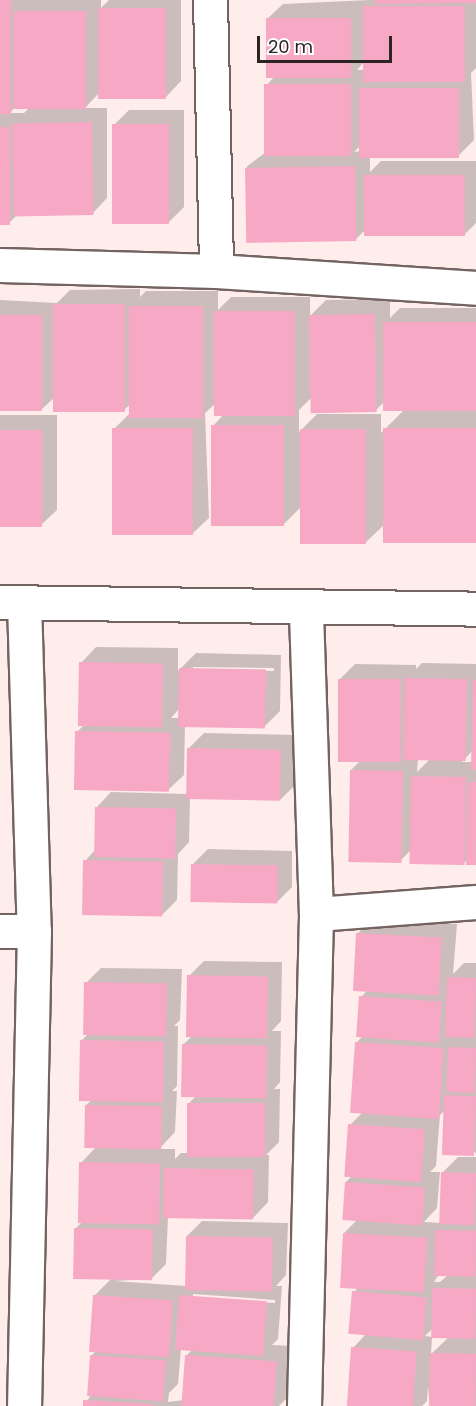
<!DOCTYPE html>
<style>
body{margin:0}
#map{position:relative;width:476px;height:1406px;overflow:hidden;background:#feedea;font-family:Poppins,sans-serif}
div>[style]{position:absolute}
.shadow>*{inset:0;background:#0003}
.building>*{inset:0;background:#f7a8c5;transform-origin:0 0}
.roads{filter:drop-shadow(2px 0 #736462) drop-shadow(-2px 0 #736462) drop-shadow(0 2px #736462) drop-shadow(0 -2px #736462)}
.street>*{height:33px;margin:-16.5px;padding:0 16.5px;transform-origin:16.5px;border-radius:16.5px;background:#fff}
span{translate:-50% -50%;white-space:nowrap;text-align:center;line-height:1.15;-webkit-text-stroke:4.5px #fff;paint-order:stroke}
.scale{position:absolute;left:257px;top:36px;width:135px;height:27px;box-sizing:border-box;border:3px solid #2b2423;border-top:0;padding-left:8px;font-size:18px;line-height:21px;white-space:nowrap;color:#2b2423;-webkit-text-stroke:4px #fff;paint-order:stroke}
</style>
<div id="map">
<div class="shadow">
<i style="clip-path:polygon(evenodd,0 0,101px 0,101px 8px,109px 0,181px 0,181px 81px,166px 97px,100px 92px,85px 108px,107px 108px,107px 198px,92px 214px,18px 214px,9px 223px,0 223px,0 0,15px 107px,30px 107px,24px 113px,10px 113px,15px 107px)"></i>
<i style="clip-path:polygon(evenodd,370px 0,476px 0,476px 68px,471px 73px,474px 140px,458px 156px,370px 156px,370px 172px,381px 161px,476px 161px,476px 223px,465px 234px,366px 229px,355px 240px,246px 167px,266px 152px,266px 86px,275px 76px,267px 19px,283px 4px,370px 0,364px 62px,365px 70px,357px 70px,364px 62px,370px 0,361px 145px,361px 151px,354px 152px,361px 145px)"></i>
<i style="clip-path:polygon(129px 110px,184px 110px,184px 207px,169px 222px,114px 125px)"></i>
<i style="clip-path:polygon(evenodd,140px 289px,140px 297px,146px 291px,218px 291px,218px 310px,231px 297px,310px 297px,310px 316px,326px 300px,390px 299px,390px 318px,400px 308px,476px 308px,476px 541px,384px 525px,366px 542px,302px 506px,284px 524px,213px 426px,223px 415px,216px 403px,205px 413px,209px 518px,193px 533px,114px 429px,129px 414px,131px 404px,125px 409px,55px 397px,42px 409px,0 409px,0 300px,57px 303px,70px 290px,140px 289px,311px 398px,375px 411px,385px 401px,403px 411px,381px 433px,381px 414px,317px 414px,299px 432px,299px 410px,311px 398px)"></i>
<i style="clip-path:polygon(0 415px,57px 415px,57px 510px,41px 525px,0 526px)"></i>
<i style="clip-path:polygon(evenodd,96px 647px,178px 648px,178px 671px,196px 653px,281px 655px,280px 711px,264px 727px,185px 725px,184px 775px,168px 790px,77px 732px,84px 725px,81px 663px,96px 647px,193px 667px,274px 668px,274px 671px,193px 670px,193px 667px,96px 647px,179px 709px,179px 718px,171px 718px,179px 709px)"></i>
<i style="clip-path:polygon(evenodd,422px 663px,476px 664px,476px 864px,468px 859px,463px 864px,410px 851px,400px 861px,351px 770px,360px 761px,340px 679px,355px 664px,416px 665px,416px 669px,422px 663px,473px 750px,473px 762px,462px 762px,473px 750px,422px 663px,418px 758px,430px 759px,417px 772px,418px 758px)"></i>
<i style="clip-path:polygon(204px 733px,296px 735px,295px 785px,280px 800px,190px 798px,189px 842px,178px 854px,177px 900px,161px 916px,85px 861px,95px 850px,96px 808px,111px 792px,187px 794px,188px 749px)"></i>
<i style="clip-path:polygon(208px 849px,292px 851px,292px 887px,276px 903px,193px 864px)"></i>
<i style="clip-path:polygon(evenodd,373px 918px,457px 924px,453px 974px,464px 963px,476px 963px,476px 1154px,446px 1109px,440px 1115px,436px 1166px,430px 1172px,440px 1172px,437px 1208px,424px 1222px,441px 1223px,443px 1172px,458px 1157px,476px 1157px,476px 1406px,430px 1406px,428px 1387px,427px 1401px,422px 1406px,349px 1406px,353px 1348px,366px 1334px,354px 1292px,358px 1288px,344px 1233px,358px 1219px,346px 1182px,352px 1176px,350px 1125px,363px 1112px,356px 1043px,363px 1036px,361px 997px,367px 991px,358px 933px,373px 918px,439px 1274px,448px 1275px,440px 1282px,434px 1282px,439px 1274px,373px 918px,432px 1329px,449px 1337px,431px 1354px,432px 1337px,425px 1336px,432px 1329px)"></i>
<i style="clip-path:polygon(evenodd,204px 961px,282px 962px,281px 1021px,272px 1031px,281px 1031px,280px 1082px,274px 1089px,280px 1089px,279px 1142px,266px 1155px,269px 1155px,268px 1202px,253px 1218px,168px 1216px,166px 1264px,151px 1279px,114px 1281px,186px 1286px,187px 1236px,202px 1221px,288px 1223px,286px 1275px,276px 1286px,282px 1286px,278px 1339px,272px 1345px,292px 1346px,289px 1396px,279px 1406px,84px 1406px,91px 1395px,91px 1356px,96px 1351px,94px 1296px,112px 1278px,76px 1228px,83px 1221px,81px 1163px,97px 1146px,86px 1105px,92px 1100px,81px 1041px,88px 1034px,86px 983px,101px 968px,182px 969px,180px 1020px,174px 1026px,178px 1026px,177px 1086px,172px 1091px,177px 1091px,175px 1132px,159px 1149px,175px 1149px,175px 1159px,181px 1153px,188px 1153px,189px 1103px,196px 1096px,184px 1044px,193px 1035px,189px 976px,204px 961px,193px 1294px,275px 1300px,275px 1303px,193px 1298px,193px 1294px,204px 961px,181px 1349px,192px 1350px,186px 1356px,184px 1400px,168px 1402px,169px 1393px,178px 1384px,181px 1349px)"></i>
</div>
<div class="building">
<i style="left:0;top:0;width:11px;height:114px"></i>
<i style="clip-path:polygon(375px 0,476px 0,476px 3px,375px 4px)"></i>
<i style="left:363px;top:6px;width:102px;height:76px"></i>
<i style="left:98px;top:8px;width:68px;height:91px"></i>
<i style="left:14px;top:11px;width:72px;height:98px"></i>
<i style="left:266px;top:18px;width:85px;height:60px"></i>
<i style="left:351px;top:84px;width:72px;height:87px;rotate:90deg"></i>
<i style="left:359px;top:88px;width:100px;height:70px"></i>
<i style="left:92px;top:122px;width:93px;height:80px;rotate:89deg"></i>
<i style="left:169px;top:124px;width:100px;height:57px;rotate:90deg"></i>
<i style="left:0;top:127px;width:10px;height:98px"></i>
<i style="left:355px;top:166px;width:75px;height:110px;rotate:89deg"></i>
<i style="left:465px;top:175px;width:61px;height:101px;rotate:90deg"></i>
<i style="left:53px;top:304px;width:72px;height:108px"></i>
<i style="left:129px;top:306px;width:74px;height:112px"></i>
<i style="left:295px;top:311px;width:105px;height:81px;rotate:90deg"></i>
<i style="left:375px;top:314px;width:98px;height:66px;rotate:89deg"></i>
<i style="left:0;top:315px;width:42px;height:96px"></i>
<i style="left:476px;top:322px;width:89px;height:93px;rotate:90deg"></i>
<i style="left:211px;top:425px;width:73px;height:101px"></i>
<i style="left:112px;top:428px;width:81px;height:107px"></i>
<i style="left:476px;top:428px;width:115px;height:93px;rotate:90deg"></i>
<i style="left:300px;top:429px;width:66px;height:115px"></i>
<i style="left:0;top:430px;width:42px;height:97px"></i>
<i style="left:79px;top:662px;width:84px;height:64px;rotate:1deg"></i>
<i style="left:179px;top:668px;width:87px;height:59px;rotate:1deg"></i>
<i style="left:405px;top:678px;width:62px;height:82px;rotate:1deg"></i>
<i style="left:338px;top:679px;width:63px;height:83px"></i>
<i style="clip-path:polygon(473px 680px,476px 680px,476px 770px,471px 770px)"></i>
<i style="left:75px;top:731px;width:95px;height:59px;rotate:1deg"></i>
<i style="left:187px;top:748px;width:94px;height:51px;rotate:1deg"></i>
<i style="left:350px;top:770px;width:53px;height:92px;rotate:1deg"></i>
<i style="left:411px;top:776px;width:55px;height:88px;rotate:1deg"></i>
<i style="clip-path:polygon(468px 782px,476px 782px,476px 865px,466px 865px)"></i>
<i style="left:95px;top:807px;width:81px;height:50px;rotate:1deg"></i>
<i style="left:83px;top:860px;width:80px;height:55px;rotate:1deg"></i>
<i style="left:191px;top:864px;width:87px;height:38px;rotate:1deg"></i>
<i style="left:356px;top:933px;width:86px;height:58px;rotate:3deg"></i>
<i style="left:187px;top:975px;width:81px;height:62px;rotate:1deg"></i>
<i style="left:447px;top:977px;width:29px;height:60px;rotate:2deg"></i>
<i style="left:84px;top:982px;width:83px;height:53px;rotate:1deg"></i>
<i style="left:359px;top:996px;width:83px;height:41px;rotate:4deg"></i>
<i style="left:80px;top:1040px;width:84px;height:61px;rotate:1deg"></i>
<i style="left:355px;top:1042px;width:89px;height:71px;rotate:4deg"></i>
<i style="left:182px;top:1044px;width:85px;height:53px;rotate:1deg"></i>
<i style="left:448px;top:1047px;width:28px;height:45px;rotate:2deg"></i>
<i style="left:444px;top:1095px;width:32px;height:60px;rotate:2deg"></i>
<i style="left:187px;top:1103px;width:78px;height:54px"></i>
<i style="left:85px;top:1105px;width:77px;height:43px;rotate:1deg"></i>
<i style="left:348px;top:1124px;width:77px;height:53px;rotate:4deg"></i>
<i style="left:79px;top:1162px;width:81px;height:61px;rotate:1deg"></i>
<i style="left:164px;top:1168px;width:90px;height:50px;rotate:1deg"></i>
<i style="left:441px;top:1172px;width:35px;height:52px;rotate:2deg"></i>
<i style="left:345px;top:1182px;width:80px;height:38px;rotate:4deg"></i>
<i style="left:74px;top:1228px;width:79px;height:51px;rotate:1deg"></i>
<i style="left:435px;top:1230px;width:41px;height:46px;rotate:1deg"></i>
<i style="left:343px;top:1233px;width:84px;height:55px;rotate:3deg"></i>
<i style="left:186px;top:1236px;width:87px;height:54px;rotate:1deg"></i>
<i style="left:432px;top:1288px;width:44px;height:50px;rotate:1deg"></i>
<i style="left:352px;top:1291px;width:75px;height:43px;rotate:5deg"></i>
<i style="left:93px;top:1295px;width:80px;height:57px;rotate:4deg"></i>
<i style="left:179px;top:1295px;width:88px;height:55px;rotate:4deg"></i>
<i style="left:351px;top:1347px;width:66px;height:59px;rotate:4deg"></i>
<i style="left:430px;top:1353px;width:46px;height:53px;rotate:1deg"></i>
<i style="left:90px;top:1355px;width:76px;height:41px;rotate:4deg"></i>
<i style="left:185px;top:1355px;width:92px;height:51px;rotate:4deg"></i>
<i style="clip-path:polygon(83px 1400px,153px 1404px,153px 1406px,83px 1406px)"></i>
</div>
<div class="roads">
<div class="street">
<i style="left:210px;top:0;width:271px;rotate:88.7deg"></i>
<i style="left:0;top:265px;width:216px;rotate:1.6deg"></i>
<i style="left:216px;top:271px;width:261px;rotate:3.7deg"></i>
<i style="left:0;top:602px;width:476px;rotate:0.8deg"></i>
<i style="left:24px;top:602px;width:329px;rotate:88.3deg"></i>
<i style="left:34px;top:931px;width:475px;rotate:91.2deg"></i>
<i style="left:316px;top:914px;width:160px;rotate:-4.3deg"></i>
<i style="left:0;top:931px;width:34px"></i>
<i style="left:304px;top:1406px;width:492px;rotate:-88.6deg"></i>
<i style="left:316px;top:914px;width:308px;rotate:-91.9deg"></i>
</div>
</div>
<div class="scale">20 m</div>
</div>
